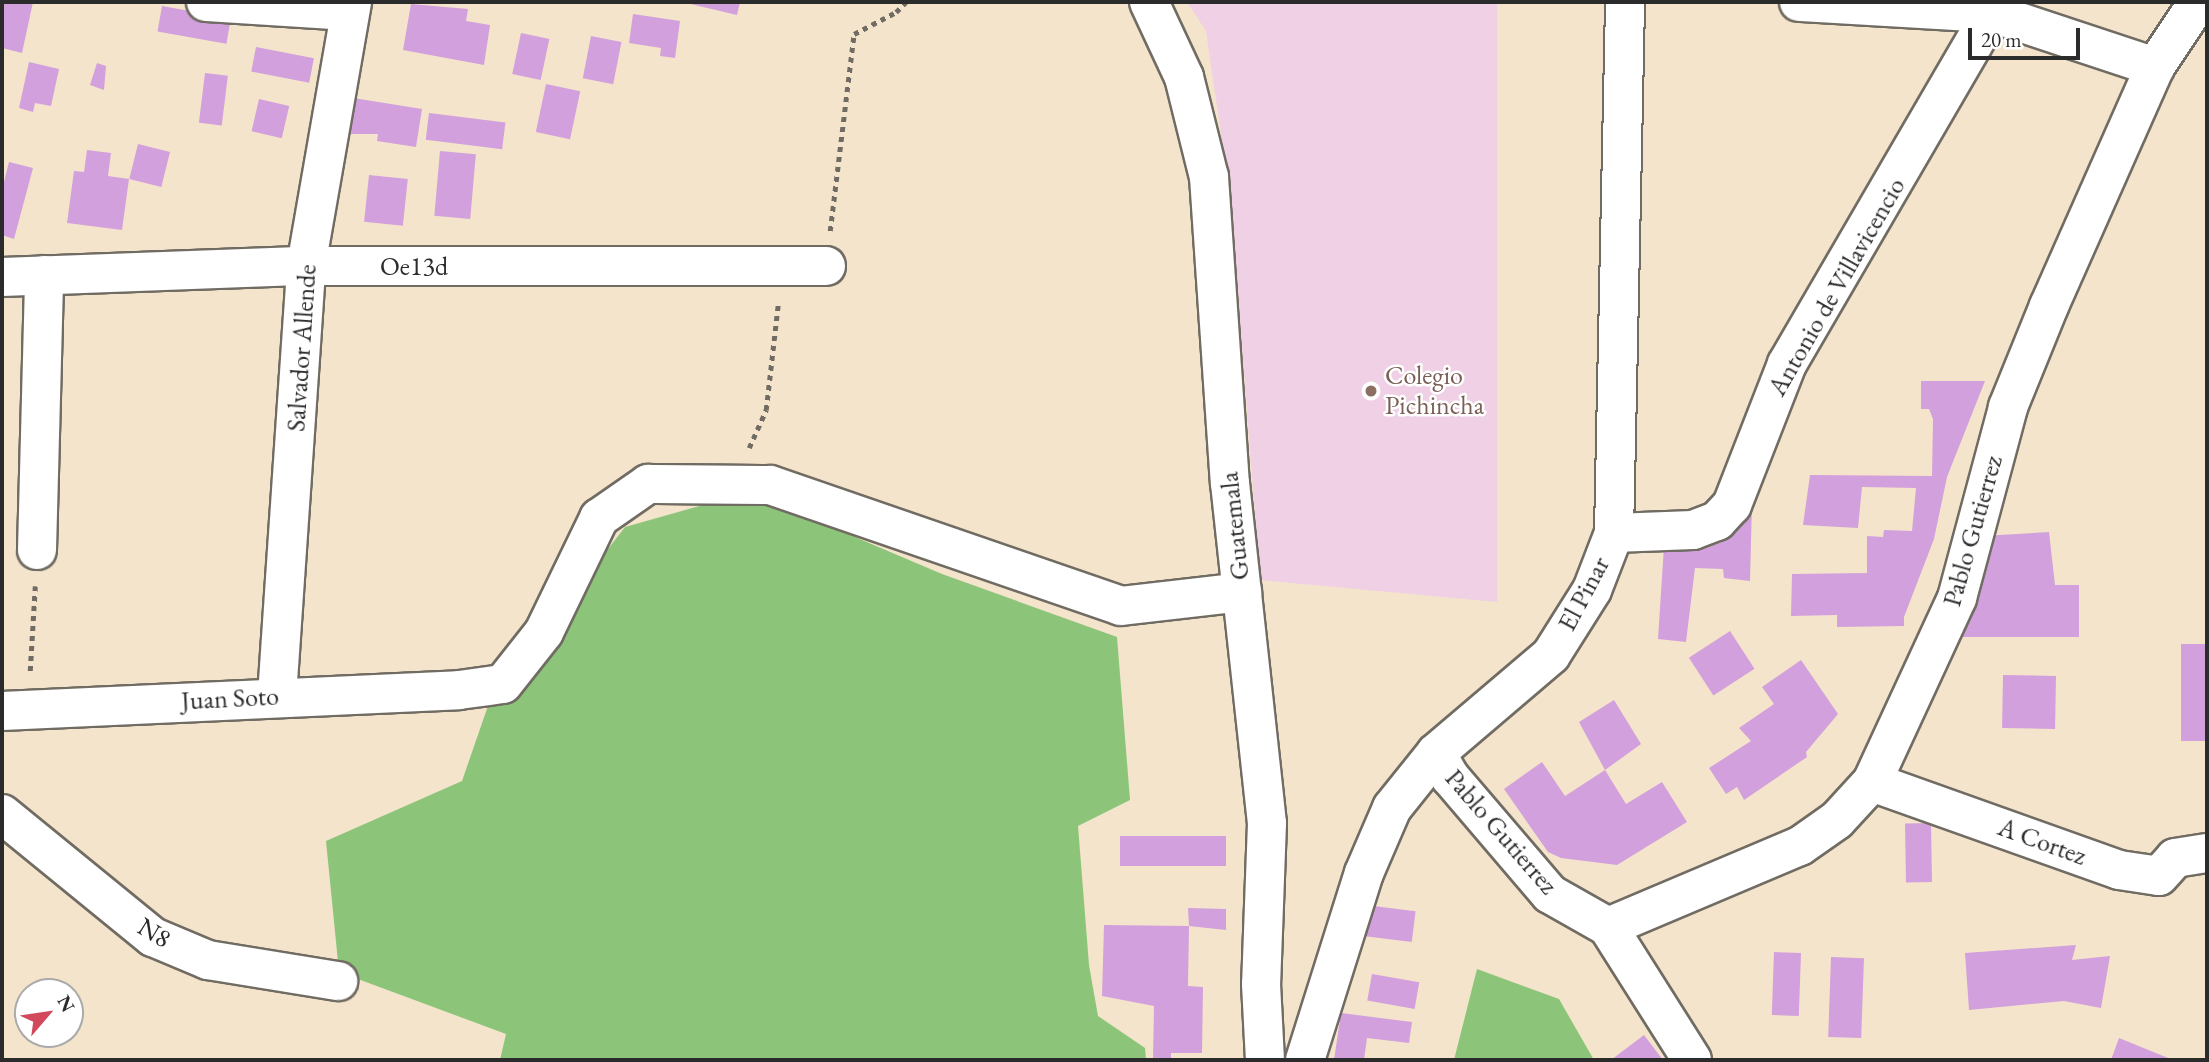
<!DOCTYPE html>
<style>
body{margin:0}
#map{position:relative;width:2209px;height:1062px;overflow:hidden;background:#f4e4cb;font-family:"EB Garamond",serif}
div>[style]{position:absolute}
.built>*{inset:0;background:#f0d0e5}
.green>*{inset:0;background:#8cc579}
.building>*{inset:0;background:#d2a0dc;transform-origin:0 0}
.path>*{height:4.5px;margin-top:-2.25px;transform-origin:0;background:repeating-linear-gradient(90deg,#716c63 0 5px,transparent 0 10px)}
.roads{filter:drop-shadow(2px 0 #716c63) drop-shadow(-2px 0 #716c63) drop-shadow(0 2px #716c63) drop-shadow(0 -2px #716c63)}
.minor>*{height:38px;margin:-19px;padding:0 19px;transform-origin:19px;border-radius:19px;background:#fff}
.dots>*{width:19px;height:19px;translate:-50% -50%;box-sizing:border-box;border:4px solid #fff;border-radius:50%}
span{translate:-50% -50%;white-space:nowrap;text-align:center;line-height:1.15;-webkit-text-stroke:5px #fff;paint-order:stroke}
.street-label{font-size:26px;color:#2b2b2b}
.education-label{font-size:26px;color:#785e54}
.left{translate:0 -50%;text-align:left}
.frame{position:absolute;inset:0;border:4px solid #2b2b2b;pointer-events:none}
.north{position:absolute;left:14px;top:978px;width:70px;height:70px;box-sizing:border-box;background:#fff;border:2px solid #aaa;border-radius:50%;rotate:61deg;font-size:19px;font-weight:700;line-height:28px;text-align:center;color:#2b2b2b}
.north::after{content:'';display:block;margin:auto;width:24px;height:32px;background:#d1495b;clip-path:polygon(50% 0,100% 100%,50% 72%,0 100%)}
.scale{position:absolute;left:1968px;top:28px;width:112px;height:32px;box-sizing:border-box;border:4px solid #2b2b2b;border-top:0;padding-left:9px;font-size:21px;line-height:24px;white-space:nowrap;color:#2b2b2b;-webkit-text-stroke:5px #fff;paint-order:stroke}
</style>
<div id="map">
<div class="built">
<i style="clip-path:polygon(1187px 2px,1497px 2px,1497px 602px,1260px 580px,1231px 202px,1206px 31px)"></i>
</div>
<div class="green">
<i style="clip-path:polygon(749px 492px,942px 574px,1117px 637px,1130px 800px,1078px 826px,1089px 965px,1098px 1016px,1145px 1048px,1146px 1060px,500px 1060px,506px 1034px,339px 972px,326px 841px,462px 781px,489px 703px,625px 527px)"></i>
<i style="clip-path:polygon(1477px 969px,1559px 999px,1594px 1060px,1454px 1060px)"></i>
</div>
<div class="building">
<i style="clip-path:polygon(2px 2px,33px 2px,22px 53px,2px 48px)"></i>
<i style="clip-path:polygon(682px 2px,740px 2px,737px 15px)"></i>
<i style="clip-path:polygon(411px 4px,468px 9px,466px 21px,490px 25px,484px 65px,403px 50px)"></i>
<i style="left:162px;top:6px;width:70px;height:26px;rotate:10deg"></i>
<i style="clip-path:polygon(633px 14px,680px 21px,675px 58px,660px 56px,661px 48px,629px 43px)"></i>
<i style="left:521px;top:33px;width:29px;height:42px;rotate:12deg"></i>
<i style="left:591px;top:36px;width:31px;height:43px;rotate:11deg"></i>
<i style="left:256px;top:47px;width:59px;height:25px;rotate:11deg"></i>
<i style="clip-path:polygon(29px 62px,59px 69px,51px 106px,35px 103px,33px 112px,19px 108px)"></i>
<i style="clip-path:polygon(97px 63px,106px 66px,104px 90px,90px 85px)"></i>
<i style="left:205px;top:73px;width:23px;height:50px;rotate:7deg"></i>
<i style="left:546px;top:84px;width:35px;height:49px;rotate:12deg"></i>
<i style="clip-path:polygon(347px 97px,422px 109px,416px 147px,377px 141px,378px 134px,341px 134px)"></i>
<i style="left:259px;top:99px;width:31px;height:33px;rotate:13deg"></i>
<i style="left:429px;top:113px;width:77px;height:27px;rotate:7deg"></i>
<i style="left:138px;top:144px;width:33px;height:36px;rotate:14deg"></i>
<i style="clip-path:polygon(87px 150px,111px 153px,108px 176px,129px 179px,122px 230px,67px 223px,74px 171px,84px 172px)"></i>
<i style="left:440px;top:151px;width:36px;height:65px;rotate:5deg"></i>
<i style="clip-path:polygon(9px 162px,33px 168px,14px 239px,2px 235px,2px 190px)"></i>
<i style="left:369px;top:175px;width:39px;height:47px;rotate:6deg"></i>
<i style="clip-path:polygon(1921px 381px,1985px 381px,1947px 477px,1934px 539px,1904px 617px,1904px 626px,1837px 627px,1837px 615px,1791px 616px,1792px 574px,1867px 573px,1867px 536px,1883px 537px,1884px 530px,1912px 531px,1916px 488px,1862px 487px,1858px 528px,1803px 525px,1810px 475px,1932px 476px,1933px 419px,1929px 409px,1921px 409px)"></i>
<i style="clip-path:polygon(1752px 503px,1750px 581px,1724px 578px,1723px 569px,1695px 568px,1686px 642px,1658px 639px,1664px 546px,1697px 550px,1707px 527px)"></i>
<i style="clip-path:polygon(2049px 532px,2055px 585px,2079px 585px,2079px 637px,1949px 637px,1982px 536px)"></i>
<i style="left:1730px;top:631px;width:45px;height:49px;rotate:57deg"></i>
<i style="left:2207px;top:644px;width:97px;height:26px;rotate:90deg"></i>
<i style="clip-path:polygon(1801px 660px,1838px 714px,1806px 752px,1807px 757px,1744px 800px,1737px 787px,1726px 794px,1709px 768px,1751px 741px,1739px 728px,1774px 704px,1762px 687px)"></i>
<i style="left:2003px;top:675px;width:53px;height:53px;rotate:1deg"></i>
<i style="clip-path:polygon(1614px 700px,1641px 744px,1605px 770px,1626px 804px,1662px 782px,1687px 822px,1617px 865px,1561px 858px,1548px 852px,1504px 789px,1542px 762px,1565px 796px,1605px 770px,1579px 722px)"></i>
<i style="left:1931px;top:823px;width:59px;height:26px;rotate:89deg"></i>
<i style="left:1226px;top:836px;width:30px;height:106px;rotate:90deg"></i>
<i style="left:1357px;top:904px;width:59px;height:31px;rotate:7deg"></i>
<i style="clip-path:polygon(1188px 908px,1226px 909px,1226px 930px,1189px 926px)"></i>
<i style="clip-path:polygon(1104px 925px,1189px 926px,1188px 986px,1203px 987px,1202px 1053px,1171px 1053px,1171px 1060px,1153px 1059px,1154px 1006px,1102px 996px)"></i>
<i style="clip-path:polygon(2076px 945px,2072px 960px,2110px 956px,2101px 1008px,2064px 1001px,1969px 1010px,1965px 953px)"></i>
<i style="left:1774px;top:952px;width:27px;height:63px;rotate:2deg"></i>
<i style="left:1831px;top:957px;width:33px;height:80px;rotate:2deg"></i>
<i style="left:1372px;top:974px;width:48px;height:27px;rotate:10deg"></i>
<i style="clip-path:polygon(1341px 1013px,1412px 1022px,1409px 1043px,1367px 1038px,1364px 1060px,1334px 1060px)"></i>
<i style="clip-path:polygon(1644px 1035px,1663px 1060px,1611px 1060px)"></i>
<i style="clip-path:polygon(2119px 1038px,2173px 1060px,2111px 1060px)"></i>
</div>
<div class="path">
<i style="left:830px;top:231px;width:198px;rotate:-83.1deg"></i>
<i style="left:854px;top:34px;width:47px;rotate:-27.6deg"></i>
<i style="left:896px;top:12px;width:14px;rotate:-45deg"></i>
<i style="left:749px;top:448px;width:42px;rotate:-65.9deg"></i>
<i style="left:766px;top:410px;width:107px;rotate:-83.5deg"></i>
<i style="left:30px;top:671px;width:85px;rotate:-86.6deg"></i>
</div>
<div class="roads">
<div class="minor">
<i style="left:206px;top:2px;width:144px;rotate:3.6deg"></i>
<i style="left:1149px;top:2px;width:83px;rotate:65deg"></i>
<i style="left:1184px;top:77px;width:103px;rotate:76deg"></i>
<i style="left:1209px;top:177px;width:307px;rotate:86.1deg"></i>
<i style="left:1230px;top:483px;width:342px;rotate:83.8deg"></i>
<i style="left:1267px;top:823px;width:161px;rotate:92.1deg"></i>
<i style="left:1261px;top:984px;width:76px;rotate:87deg"></i>
<i style="left:1799px;top:2px;width:193px;rotate:3.3deg"></i>
<i style="left:1992px;top:13px;width:172px;rotate:18.3deg"></i>
<i style="left:2px;top:277px;width:304px;rotate:-2.1deg"></i>
<i style="left:306px;top:266px;width:520px"></i>
<i style="left:1614px;top:533px;width:79px;rotate:-2.2deg"></i>
<i style="left:1693px;top:530px;width:26px;rotate:-21deg"></i>
<i style="left:1717px;top:521px;width:22px;rotate:-47deg"></i>
<i style="left:1732px;top:505px;width:151px;rotate:-68.7deg"></i>
<i style="left:1787px;top:364px;width:419px;rotate:-59.8deg"></i>
<i style="left:37px;top:550px;width:275px;rotate:-88.5deg"></i>
<i style="left:277px;top:696px;width:431px;rotate:-86.1deg"></i>
<i style="left:306px;top:266px;width:268px;rotate:-80.1deg"></i>
<i style="left:2px;top:711px;width:457px;rotate:-2.6deg"></i>
<i style="left:459px;top:690px;width:44px;rotate:-7.8deg"></i>
<i style="left:503px;top:684px;width:66px;rotate:-51.7deg"></i>
<i style="left:544px;top:632px;width:127px;rotate:-64.2deg"></i>
<i style="left:599px;top:518px;width:60px;rotate:-34.8deg"></i>
<i style="left:648px;top:484px;width:122px;rotate:0.5deg"></i>
<i style="left:770px;top:485px;width:371px;rotate:19deg"></i>
<i style="left:1121px;top:606px;width:122px;rotate:-6.6deg"></i>
<i style="left:1436px;top:753px;width:28px;rotate:60deg"></i>
<i style="left:1450px;top:777px;width:154px;rotate:49.5deg"></i>
<i style="left:1550px;top:894px;width:67px;rotate:29.6deg"></i>
<i style="left:1608px;top:927px;width:157px;rotate:57.7deg"></i>
<i style="left:1872px;top:782px;width:262px;rotate:19.6deg"></i>
<i style="left:2119px;top:870px;width:40px;rotate:8.5deg"></i>
<i style="left:2159px;top:876px;width:24px;rotate:-48deg"></i>
<i style="left:2175px;top:858px;width:32px;rotate:-9deg"></i>
<i style="left:2px;top:814px;width:195px;rotate:39.2deg"></i>
<i style="left:153px;top:937px;width:60px;rotate:22.7deg"></i>
<i style="left:208px;top:960px;width:132px;rotate:9.2deg"></i>
<i style="left:1608px;top:927px;width:208px;rotate:-22.9deg"></i>
<i style="left:1800px;top:846px;width:45px;rotate:-35.1deg"></i>
<i style="left:1837px;top:820px;width:52px;rotate:-47.4deg"></i>
<i style="left:1872px;top:782px;width:203px;rotate:-65.2deg"></i>
<i style="left:1957px;top:598px;width:198px;rotate:-75deg"></i>
<i style="left:2008px;top:407px;width:109px;rotate:-67.9deg"></i>
<i style="left:2049px;top:306px;width:261px;rotate:-66.1deg"></i>
<i style="left:2155px;top:67px;width:78px;rotate:-56.5deg"></i>
<i style="left:1305px;top:1060px;width:196px;rotate:-72.5deg"></i>
<i style="left:1364px;top:873px;width:71px;rotate:-66.7deg"></i>
<i style="left:1392px;top:808px;width:70px;rotate:-51.3deg"></i>
<i style="left:1436px;top:753px;width:151px;rotate:-40.4deg"></i>
<i style="left:1551px;top:655px;width:77px;rotate:-57.8deg"></i>
<i style="left:1592px;top:590px;width:61px;rotate:-68.9deg"></i>
<i style="left:1614px;top:533px;width:531px;rotate:-88.81deg"></i>
</div>
</div>
<div class="dots">
<i style="left:1371px;top:391px;background:#8d6e63"></i>
</div>
<div class="street-label">
<span style="left:414px;top:267px">Oe13d</span>
<span style="left:1837px;top:287px;rotate:-60deg">Antonio de Villavicencio</span>
<span style="left:302px;top:348px;rotate:-86deg">Salvador Allende</span>
<span style="left:1235px;top:526px;rotate:-96deg">Guatemala</span>
<span style="left:1973px;top:531px;rotate:-74deg">Pablo Gutierrez</span>
<span style="left:1584px;top:594px;rotate:-62deg">El Pinar</span>
<span style="left:230px;top:699px;rotate:-3deg">Juan Soto</span>
<span style="left:1501px;top:832px;rotate:49deg">Pablo Gutierrez</span>
<span style="left:2042px;top:842px;rotate:20deg">A Cortez</span>
<span style="left:154px;top:933px;rotate:31deg">N8</span>
</div>
<div class="education-label">
<span class="left" style="left:1385px;top:391px">Colegio<br>Pichincha</span>
</div>
<div class="frame"></div>
<div class="north">N</div>
<div class="scale">20 m</div>
</div>
